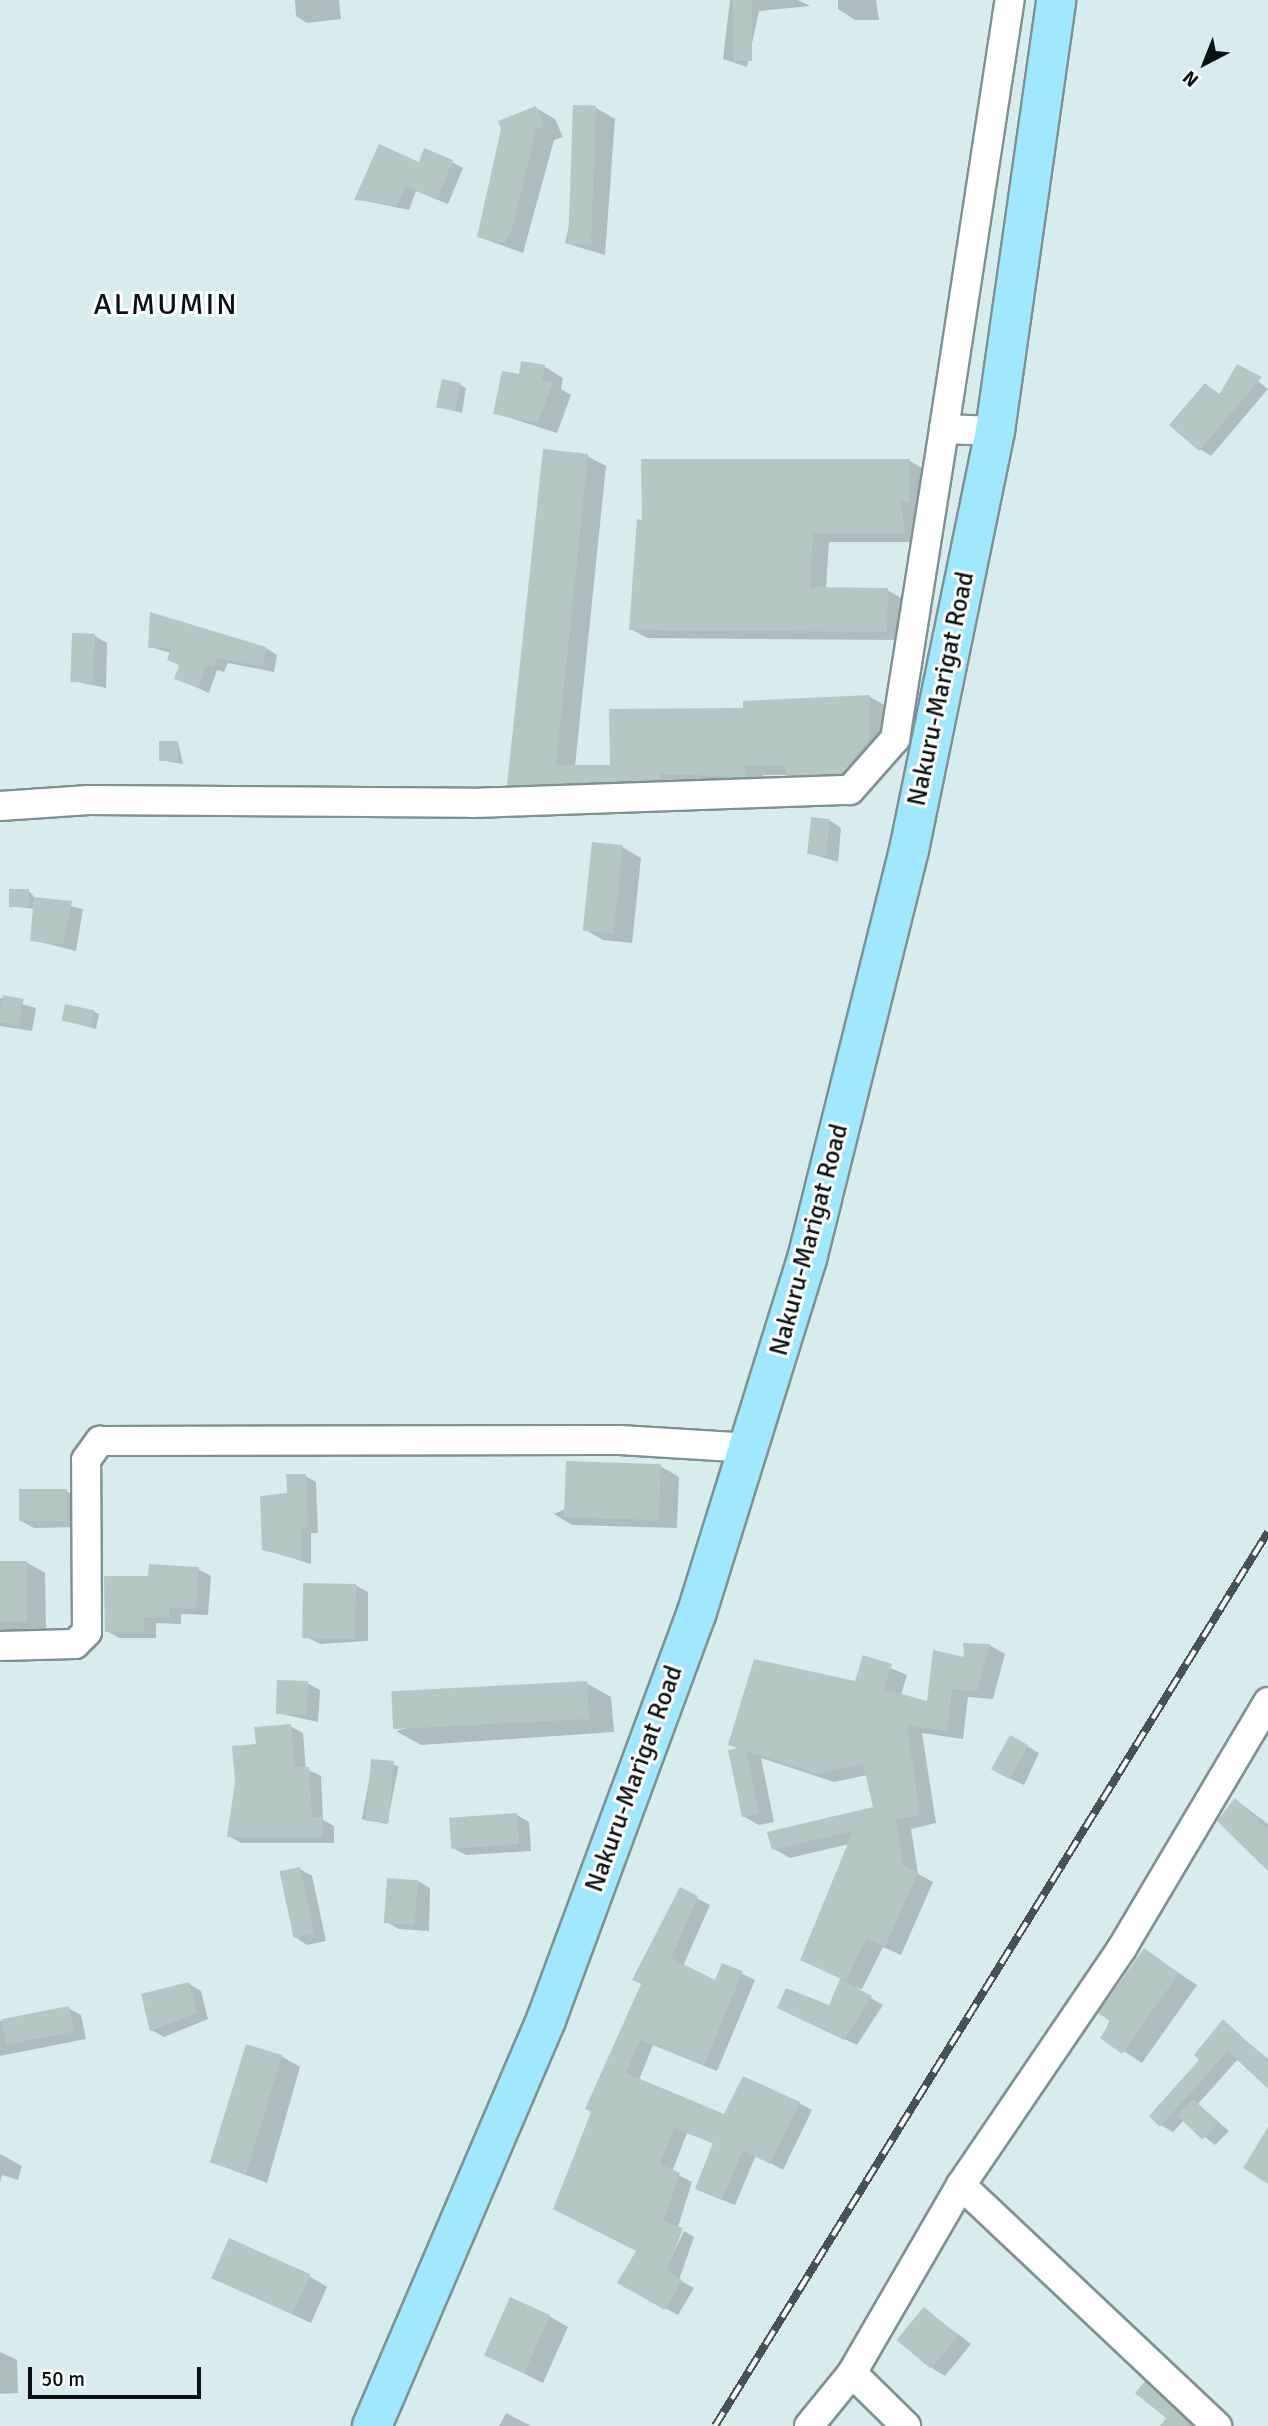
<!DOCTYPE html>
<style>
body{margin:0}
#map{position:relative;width:1268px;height:2426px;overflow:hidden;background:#d9eced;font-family:Signika,sans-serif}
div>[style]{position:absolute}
.shadow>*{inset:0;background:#0003;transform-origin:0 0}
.building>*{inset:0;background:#b4c7c3;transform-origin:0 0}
.roads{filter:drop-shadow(2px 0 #7f9192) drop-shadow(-2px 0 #7f9192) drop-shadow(0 2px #7f9192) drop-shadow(0 -2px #7f9192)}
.minor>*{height:28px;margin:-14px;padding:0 14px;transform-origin:14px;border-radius:14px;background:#fff}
.primary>*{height:38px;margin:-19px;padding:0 19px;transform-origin:19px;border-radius:19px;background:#a0e8fd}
.rail>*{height:8px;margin-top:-4px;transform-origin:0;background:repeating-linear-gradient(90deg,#fff 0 16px,#475252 0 32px);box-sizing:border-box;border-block:2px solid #475252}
span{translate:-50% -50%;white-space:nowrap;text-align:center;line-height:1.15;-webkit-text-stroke:6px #fff;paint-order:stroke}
.street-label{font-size:26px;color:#0a1111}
.quarter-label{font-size:30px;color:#0a1111;letter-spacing:2px}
.north{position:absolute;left:1170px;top:28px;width:70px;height:70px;-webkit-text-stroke:5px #fff;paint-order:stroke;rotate:222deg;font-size:19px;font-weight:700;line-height:28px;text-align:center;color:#0a1111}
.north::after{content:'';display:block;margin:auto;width:24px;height:32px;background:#0a1111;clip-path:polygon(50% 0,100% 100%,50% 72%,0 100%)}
.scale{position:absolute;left:28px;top:2367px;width:173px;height:32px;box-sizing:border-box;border:4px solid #0a1111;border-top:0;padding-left:9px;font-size:21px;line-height:24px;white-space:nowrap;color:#0a1111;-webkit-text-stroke:5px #fff;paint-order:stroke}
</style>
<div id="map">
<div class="shadow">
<i style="clip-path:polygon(295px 0,339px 0,341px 19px,307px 23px,296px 16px)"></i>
<i style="clip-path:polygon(730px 0,798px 0,810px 6px,759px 11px,747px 67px,723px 59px)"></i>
<i style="clip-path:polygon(838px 0,876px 0,879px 20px,855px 20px,838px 9px)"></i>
<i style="clip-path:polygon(536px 108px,555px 119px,563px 137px,554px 140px,523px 253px,479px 237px)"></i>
<i style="clip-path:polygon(596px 108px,615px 119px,605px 255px,565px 243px)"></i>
<i style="clip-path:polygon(452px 162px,463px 168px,448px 204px,416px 191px,409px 210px,356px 199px)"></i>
<i style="clip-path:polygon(1238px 366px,1268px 389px,1211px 456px,1200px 449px,1206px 385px,1221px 395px)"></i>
<i style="clip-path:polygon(545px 367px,563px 378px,561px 389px,571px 395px,557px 433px,495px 413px,520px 376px)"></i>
<i style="clip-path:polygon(460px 385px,466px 388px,462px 413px,438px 406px)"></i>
<i style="clip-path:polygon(587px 456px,606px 466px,575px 767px,612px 767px,745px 709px,870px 697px,888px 707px,888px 750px,861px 783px,806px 785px,788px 775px,763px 775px,764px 786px,527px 795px,509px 784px)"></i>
<i style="clip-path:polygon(910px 461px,925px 470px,924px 511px,916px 510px,920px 542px,829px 542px,826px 589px,887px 590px,903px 599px,902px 640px,647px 638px,631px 629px)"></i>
<i style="clip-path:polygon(95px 636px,107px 643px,106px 688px,73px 681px)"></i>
<i style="clip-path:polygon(150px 647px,266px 648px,277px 655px,274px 672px,228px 663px,224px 672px,217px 670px,209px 693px,176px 678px,180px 666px,169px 659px,171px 653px)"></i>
<i style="clip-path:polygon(178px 742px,183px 764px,160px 760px)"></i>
<i style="clip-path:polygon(829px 820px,841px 828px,838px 862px,808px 853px)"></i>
<i style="clip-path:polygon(622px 847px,641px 858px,632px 943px,603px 940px,584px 929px)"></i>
<i style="clip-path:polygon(29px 891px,35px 898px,83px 909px,76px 951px,32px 940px,35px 909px,10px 906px)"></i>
<i style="clip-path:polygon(0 998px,36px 1008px,32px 1031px,0 1026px)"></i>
<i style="clip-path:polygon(93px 1011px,99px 1014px,96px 1029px,63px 1020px)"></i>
<i style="clip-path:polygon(660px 1466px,679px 1477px,677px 1528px,572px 1525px,554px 1514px)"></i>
<i style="clip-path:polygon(305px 1476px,316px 1482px,318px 1533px,311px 1533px,311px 1564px,263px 1549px,288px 1495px)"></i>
<i style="clip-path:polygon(66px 1491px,79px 1498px,79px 1527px,34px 1528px,21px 1521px)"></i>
<i style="clip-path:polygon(26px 1562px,45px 1573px,46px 1632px,0 1632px,0 1563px)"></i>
<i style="clip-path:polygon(198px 1569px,211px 1576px,208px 1615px,181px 1614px,181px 1624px,156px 1623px,156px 1638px,119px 1638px,107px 1631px,150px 1577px)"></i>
<i style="clip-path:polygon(355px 1585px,368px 1592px,368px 1641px,320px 1644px,307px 1637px)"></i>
<i style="clip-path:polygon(989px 1645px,1005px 1654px,993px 1699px,968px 1697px,963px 1739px,922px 1733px,936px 1823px,911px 1829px,918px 1874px,933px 1882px,901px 1955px,883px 1947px,862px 1989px,851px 1987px,883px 2005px,857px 2045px,791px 2014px,830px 2007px,841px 1979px,802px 1960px,849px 1844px,790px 1858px,774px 1849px,875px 1809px,867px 1775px,834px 1782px,761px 1758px,774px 1822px,759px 1825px,743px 1816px,739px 1749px,730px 1744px,856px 1683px,864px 1657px,907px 1675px,901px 1695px,928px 1703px,965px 1659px)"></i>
<i style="clip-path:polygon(307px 1683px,320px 1690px,318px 1722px,277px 1713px)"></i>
<i style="clip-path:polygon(586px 1683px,611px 1697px,614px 1732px,421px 1745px,396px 1731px)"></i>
<i style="clip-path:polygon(290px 1726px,303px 1733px,306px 1769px,321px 1776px,323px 1820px,334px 1826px,334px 1843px,241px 1843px,229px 1836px)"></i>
<i style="clip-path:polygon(1027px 1746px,1039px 1753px,1024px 1785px,1007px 1777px)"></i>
<i style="left:373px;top:1761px;width:26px;height:59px;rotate:11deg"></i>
<i style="clip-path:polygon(1236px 1800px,1268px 1824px,1268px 1868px)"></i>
<i style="clip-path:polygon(517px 1815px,529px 1822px,531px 1851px,466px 1855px,453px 1848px)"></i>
<i style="clip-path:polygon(300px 1869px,312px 1876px,326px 1941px,307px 1945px,295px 1937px)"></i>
<i style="clip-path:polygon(418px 1881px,430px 1888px,429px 1931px,399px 1929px,387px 1922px)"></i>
<i style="clip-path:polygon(681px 1890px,710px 1905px,683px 1966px,716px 1982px,723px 1965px,755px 1980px,717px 2071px,653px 2045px,639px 2080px,725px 2116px,799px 2103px,812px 2110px,783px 2170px,756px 2155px,735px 2205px,710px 2195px,715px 2144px,687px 2133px,672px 2172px,692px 2182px,662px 2278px,684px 2231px,694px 2237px,679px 2280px,694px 2288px,678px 2315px,647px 2299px,638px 2251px,568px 2216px)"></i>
<i style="clip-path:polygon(1144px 1950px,1197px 1985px,1142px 2063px,1102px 2037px)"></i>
<i style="clip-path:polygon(189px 1984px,201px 1991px,208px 2019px,164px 2037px,151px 2030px)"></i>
<i style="clip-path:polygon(68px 2008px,81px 2015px,86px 2039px,0 2056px,0 2021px)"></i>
<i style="clip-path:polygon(1223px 2022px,1268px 2059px,1268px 2086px,1239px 2058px,1198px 2104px,1229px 2131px,1215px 2145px,1184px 2120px,1173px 2132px,1161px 2125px)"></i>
<i style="clip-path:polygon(281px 2056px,300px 2067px,267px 2183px,214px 2163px)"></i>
<i style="clip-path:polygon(0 2154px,22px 2166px,18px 2180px,2px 2175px,0 2183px)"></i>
<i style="clip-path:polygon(309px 2276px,327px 2287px,311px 2323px,213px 2277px)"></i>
<i style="clip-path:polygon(924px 2309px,971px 2344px,945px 2376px,933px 2369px)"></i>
<i style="clip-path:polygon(549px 2316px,568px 2327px,543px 2383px,486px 2355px)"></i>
<i style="clip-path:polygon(0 2352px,17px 2360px,18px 2393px,0 2394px)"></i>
<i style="clip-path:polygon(1145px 2383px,1160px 2392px,1195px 2426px,1162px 2426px,1169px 2418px)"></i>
<i style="clip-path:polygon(506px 2413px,531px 2426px,499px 2426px)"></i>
</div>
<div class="building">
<i style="left:733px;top:0;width:19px;height:61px"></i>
<i style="left:573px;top:105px;width:23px;height:139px;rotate:2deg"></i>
<i style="clip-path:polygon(536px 106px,545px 126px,536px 130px,512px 230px,504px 243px,477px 237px,501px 129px,498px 121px)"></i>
<i style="clip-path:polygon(379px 144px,419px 162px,424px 148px,453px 160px,437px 200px,405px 186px,397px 205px,354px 200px)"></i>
<i style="clip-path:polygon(521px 361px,545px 365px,542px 380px,553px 382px,538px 423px,493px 414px,502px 371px,519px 374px)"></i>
<i style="clip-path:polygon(1237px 364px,1262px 377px,1199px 451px,1169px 425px,1205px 383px,1219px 395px)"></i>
<i style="left:442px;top:379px;width:19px;height:29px;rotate:12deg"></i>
<i style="clip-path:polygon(543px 449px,588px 454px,556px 765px,610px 765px,609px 709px,743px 708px,743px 701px,870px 695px,870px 739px,843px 773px,786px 776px,785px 766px,745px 765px,746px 777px,660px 774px,660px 780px,507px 785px)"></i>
<i style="clip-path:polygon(641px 459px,910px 459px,909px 503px,901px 502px,905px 534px,813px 534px,810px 587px,888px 588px,887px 632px,629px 630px,637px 519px,642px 520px)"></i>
<i style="clip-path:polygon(150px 612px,266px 647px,263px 667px,217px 658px,213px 667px,206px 665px,198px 688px,174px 679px,179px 665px,167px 660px,171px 648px,148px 648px)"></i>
<i style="left:72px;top:633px;width:23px;height:49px;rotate:2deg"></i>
<i style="left:159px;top:741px;width:19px;height:20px"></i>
<i style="left:811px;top:817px;width:19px;height:37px;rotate:6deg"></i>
<i style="left:592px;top:842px;width:31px;height:89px;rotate:6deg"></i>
<i style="left:9px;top:889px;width:20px;height:18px"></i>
<i style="clip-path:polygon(34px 897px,72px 901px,63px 945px,30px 941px)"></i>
<i style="left:3px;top:995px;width:21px;height:27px;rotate:11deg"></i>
<i style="left:65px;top:1004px;width:30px;height:17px;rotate:12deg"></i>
<i style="left:566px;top:1461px;width:95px;height:56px;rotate:2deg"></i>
<i style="clip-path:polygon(286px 1474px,306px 1474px,308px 1527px,301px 1528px,301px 1560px,262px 1550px,260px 1496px,287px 1493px)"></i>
<i style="left:67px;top:1489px;width:32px;height:48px;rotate:90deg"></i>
<i style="left:0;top:1561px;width:27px;height:61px"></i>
<i style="clip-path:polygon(149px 1564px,199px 1567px,196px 1609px,169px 1608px,169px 1618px,144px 1617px,144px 1632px,105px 1632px,104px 1576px,148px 1576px)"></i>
<i style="left:303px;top:1583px;width:53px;height:55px;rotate:1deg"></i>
<i style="clip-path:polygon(963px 1643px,990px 1644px,977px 1691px,952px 1689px,947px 1731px,907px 1725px,920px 1815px,896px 1820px,903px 1865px,918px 1872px,885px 1947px,866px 1939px,846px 1981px,800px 1960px,853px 1831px,772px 1850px,767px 1832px,873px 1807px,863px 1764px,817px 1774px,746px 1751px,759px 1813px,742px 1817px,728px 1750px,737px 1748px,728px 1745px,754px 1659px,855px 1681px,863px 1655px,892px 1664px,884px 1689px,927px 1701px,933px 1650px,964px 1657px)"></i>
<i style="left:277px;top:1680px;width:31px;height:34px;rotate:2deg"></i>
<i style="left:587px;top:1681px;width:38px;height:196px;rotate:87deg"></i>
<i style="clip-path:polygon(291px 1724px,295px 1767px,309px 1767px,312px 1817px,322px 1817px,323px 1837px,227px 1837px,235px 1782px,232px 1746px,256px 1744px,254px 1727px)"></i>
<i style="left:1010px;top:1735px;width:21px;height:39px;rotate:29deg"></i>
<i style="left:371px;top:1759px;width:23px;height:62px;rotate:5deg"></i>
<i style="clip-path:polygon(1235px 1798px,1268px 1830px,1268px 1871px,1217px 1821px)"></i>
<i style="left:517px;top:1813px;width:31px;height:68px;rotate:86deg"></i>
<i style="left:300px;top:1867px;width:68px;height:21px;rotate:78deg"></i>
<i style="left:387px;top:1878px;width:31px;height:45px;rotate:4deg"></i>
<i style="clip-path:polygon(680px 1887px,698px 1896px,671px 1958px,715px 1980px,722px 1963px,743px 1971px,704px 2065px,640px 2040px,626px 2073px,724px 2114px,743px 2076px,800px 2102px,770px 2164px,743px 2150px,722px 2200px,695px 2189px,713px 2143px,674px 2127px,660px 2164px,680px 2173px,663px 2221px,683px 2228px,667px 2271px,682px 2280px,665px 2310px,617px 2283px,636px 2251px,553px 2209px,591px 2112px,585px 2109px,641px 1984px,632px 1980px)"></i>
<i style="clip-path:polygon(1144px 1948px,1179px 1973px,1122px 2054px,1100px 2038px,1111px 2022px,1098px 2013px)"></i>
<i style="clip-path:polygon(840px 1979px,872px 1996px,844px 2040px,777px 2008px,786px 1988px,829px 2005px)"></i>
<i style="clip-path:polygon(189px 1982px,197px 2013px,150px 2031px,141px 1994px)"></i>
<i style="left:69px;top:2006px;width:26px;height:69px;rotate:79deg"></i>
<i style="clip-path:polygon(1223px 2019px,1268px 2061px,1268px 2089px,1228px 2051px,1160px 2127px,1149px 2116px,1199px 2060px,1194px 2055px)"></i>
<i style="left:246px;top:2044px;width:38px;height:124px;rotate:17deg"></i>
<i style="left:1193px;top:2099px;width:35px;height:23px;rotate:44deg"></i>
<i style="clip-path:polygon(1268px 2127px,1268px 2184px,1243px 2168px)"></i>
<i style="left:229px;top:2238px;width:89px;height:44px;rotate:24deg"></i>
<i style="left:510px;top:2297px;width:44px;height:64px;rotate:24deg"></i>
<i style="left:924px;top:2307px;width:45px;height:43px;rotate:40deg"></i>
<i style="clip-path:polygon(1145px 2381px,1188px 2422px,1184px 2426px,1160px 2426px,1166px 2418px,1135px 2393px)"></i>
</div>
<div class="roads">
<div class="minor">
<i style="left:944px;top:429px;width:434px;rotate:-81.3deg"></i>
<i style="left:0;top:806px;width:89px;rotate:-3.9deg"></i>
<i style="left:89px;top:800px;width:383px;rotate:0.4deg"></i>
<i style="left:472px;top:803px;width:378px;rotate:-2deg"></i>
<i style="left:850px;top:790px;width:68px;rotate:-48.6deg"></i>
<i style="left:895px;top:739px;width:314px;rotate:-81deg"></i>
<i style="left:944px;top:429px;width:51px;rotate:2.2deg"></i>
<i style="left:0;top:1646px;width:75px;rotate:-1.5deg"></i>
<i style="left:75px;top:1644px;width:17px;rotate:-45deg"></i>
<i style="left:87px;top:1632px;width:172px;rotate:-90.3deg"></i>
<i style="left:86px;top:1460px;width:24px;rotate:-54deg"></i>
<i style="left:100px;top:1441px;width:520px;rotate:-0.11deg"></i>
<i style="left:620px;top:1440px;width:131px;rotate:3.5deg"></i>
<i style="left:961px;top:2185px;width:352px;rotate:43.3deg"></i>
<i style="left:852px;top:2373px;width:76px;rotate:44.5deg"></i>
<i style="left:809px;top:2426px;width:68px;rotate:-50.9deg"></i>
<i style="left:852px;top:2373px;width:217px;rotate:-59.9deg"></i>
<i style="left:961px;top:2185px;width:287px;rotate:-55.8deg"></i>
<i style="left:1122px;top:1948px;width:286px;rotate:-59.3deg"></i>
</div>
<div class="primary">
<i style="left:372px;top:2426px;width:442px;rotate:-66.8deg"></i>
<i style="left:546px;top:2020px;width:432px;rotate:-69.7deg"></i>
<i style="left:696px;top:1615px;width:373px;rotate:-72.7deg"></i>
<i style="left:807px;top:1259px;width:422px;rotate:-76deg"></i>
<i style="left:909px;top:850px;width:428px;rotate:-78.4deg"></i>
<i style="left:995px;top:431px;width:435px;rotate:-81.9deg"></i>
</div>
</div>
<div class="rail">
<i style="left:715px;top:2426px;width:1051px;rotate:-58.26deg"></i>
</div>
<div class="street-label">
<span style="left:942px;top:689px;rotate:-78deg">Nakuru-Marigat Road</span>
<span style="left:810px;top:1240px;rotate:-75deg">Nakuru-Marigat Road</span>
<span style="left:635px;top:1779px;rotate:-70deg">Nakuru-Marigat Road</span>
</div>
<div class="quarter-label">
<span style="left:166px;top:305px">ALMUMIN</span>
</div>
<div class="north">N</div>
<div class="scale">50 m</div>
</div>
